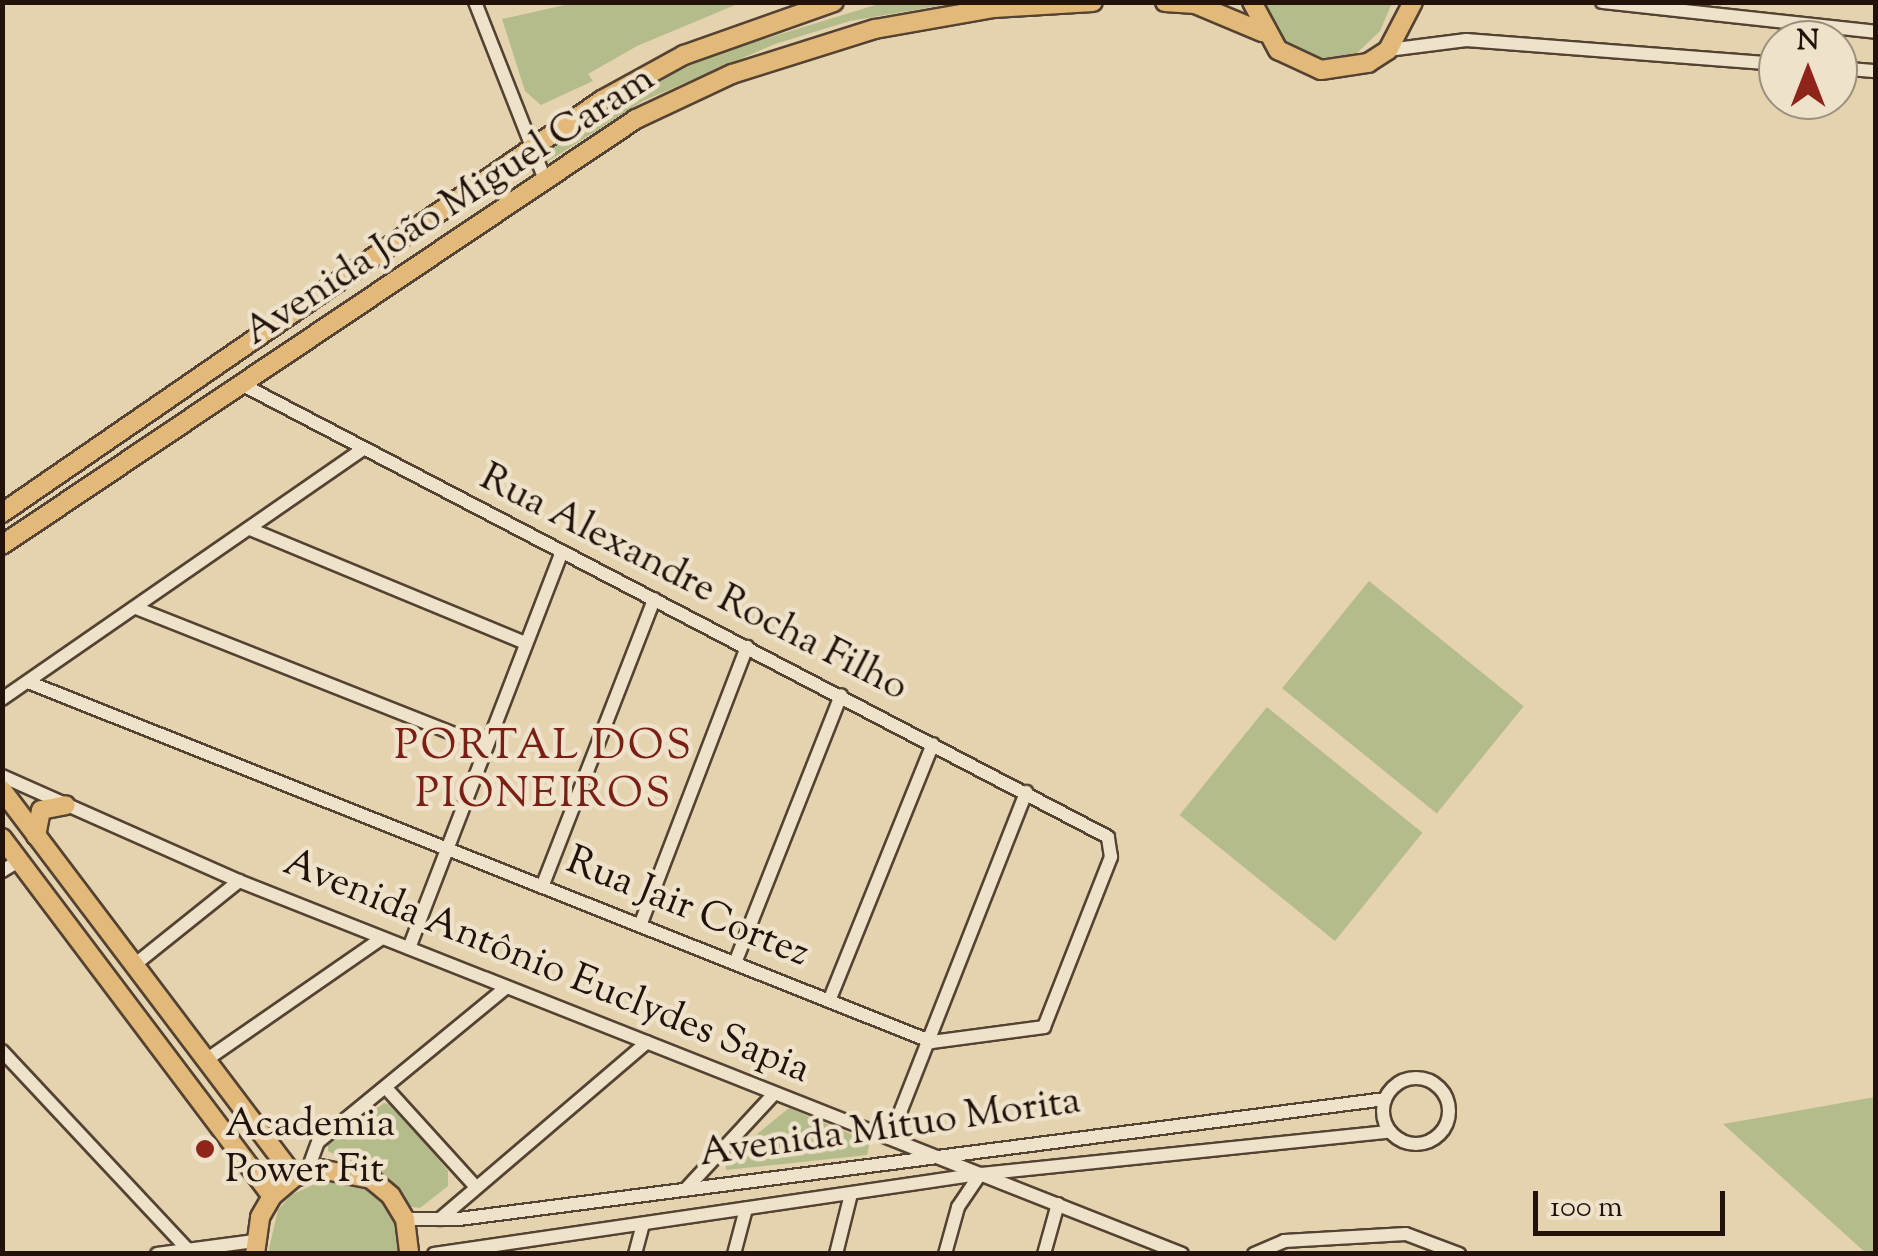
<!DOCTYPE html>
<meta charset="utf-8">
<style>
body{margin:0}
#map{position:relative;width:1878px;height:1256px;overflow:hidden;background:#e5d2af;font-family:"Sorts Mill Goudy",serif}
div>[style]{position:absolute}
.green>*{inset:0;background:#b5bc8b;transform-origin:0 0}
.roads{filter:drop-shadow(2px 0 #544232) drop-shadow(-2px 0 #544232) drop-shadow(0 2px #544232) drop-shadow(0 -2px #544232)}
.minor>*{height:12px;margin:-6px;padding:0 6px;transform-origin:6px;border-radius:6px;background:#eee2cb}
.minor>.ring{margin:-6px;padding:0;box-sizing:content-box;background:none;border:12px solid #eee2cb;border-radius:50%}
.major>*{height:18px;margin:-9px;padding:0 9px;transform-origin:9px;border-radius:9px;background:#e2b978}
.dots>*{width:28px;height:28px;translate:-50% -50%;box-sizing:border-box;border:5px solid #eee2cb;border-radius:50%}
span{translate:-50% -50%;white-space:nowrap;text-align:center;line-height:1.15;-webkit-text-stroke:9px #eee2cb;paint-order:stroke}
.street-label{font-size:40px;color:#231209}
.poi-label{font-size:40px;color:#231209}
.left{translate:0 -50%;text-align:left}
.neighbourhood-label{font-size:42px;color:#7a1f14;letter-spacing:2.5px}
.frame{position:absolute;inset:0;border:5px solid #231209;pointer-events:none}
.north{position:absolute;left:1758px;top:20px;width:100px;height:100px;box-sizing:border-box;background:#eee2cb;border:2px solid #9d8f7d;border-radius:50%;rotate:0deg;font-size:28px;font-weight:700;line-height:40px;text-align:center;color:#231209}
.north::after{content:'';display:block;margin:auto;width:35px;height:45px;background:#8f2418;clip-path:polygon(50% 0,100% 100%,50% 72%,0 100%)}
.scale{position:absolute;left:1533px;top:1191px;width:192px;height:45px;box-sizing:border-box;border:5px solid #231209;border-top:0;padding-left:12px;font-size:30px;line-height:35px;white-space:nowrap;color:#231209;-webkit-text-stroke:8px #eee2cb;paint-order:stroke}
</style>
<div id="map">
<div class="green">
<i style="clip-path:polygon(578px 2px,740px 2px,740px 3px,637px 46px,588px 74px,593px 81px,541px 105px,525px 91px,502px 19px)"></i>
<i style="clip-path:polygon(882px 3px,956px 3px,850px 21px,775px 44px,643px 101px,547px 162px,542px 155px,570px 131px,703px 58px)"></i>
<i style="clip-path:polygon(1259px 3px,1392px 3px,1380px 31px,1356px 54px,1324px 61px,1273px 36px)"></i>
<i style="left:1369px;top:581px;width:199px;height:138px;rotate:39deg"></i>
<i style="left:1267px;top:707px;width:200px;height:139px;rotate:39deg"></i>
<i style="clip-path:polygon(1875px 1097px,1875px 1253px,1867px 1254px,1723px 1124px)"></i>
<i style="clip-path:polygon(384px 1103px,396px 1105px,448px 1171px,448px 1186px,420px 1208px,405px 1206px,376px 1175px,328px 1151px,328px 1144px)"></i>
<i style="clip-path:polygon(789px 1108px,870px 1142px,867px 1155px,726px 1170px,725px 1160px)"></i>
<i style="clip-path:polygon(326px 1179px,364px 1183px,394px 1207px,405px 1254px,268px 1253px,278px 1210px,291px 1195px)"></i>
</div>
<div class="roads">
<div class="minor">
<i style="left:475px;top:2px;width:191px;rotate:68.5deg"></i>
<i style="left:1602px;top:2px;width:276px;rotate:6.2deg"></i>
<i style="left:1388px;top:50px;width:79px;rotate:-7.3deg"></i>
<i style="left:1466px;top:40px;width:313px;rotate:4.4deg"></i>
<i style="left:1838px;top:68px;width:38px;rotate:5deg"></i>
<i style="left:250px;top:529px;width:298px;rotate:22.5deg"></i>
<i style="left:136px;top:608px;width:374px;rotate:21.6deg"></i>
<i style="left:28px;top:682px;width:973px;rotate:21.71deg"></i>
<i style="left:932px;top:1042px;width:113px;rotate:-7.6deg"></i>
<i style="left:1044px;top:1027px;width:183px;rotate:-68.5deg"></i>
<i style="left:1111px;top:857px;width:20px;rotate:-99deg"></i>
<i style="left:1108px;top:837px;width:978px;rotate:-152.41deg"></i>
<i style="left:2px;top:699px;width:438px;rotate:-34.7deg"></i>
<i style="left:2px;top:776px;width:259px;rotate:23.9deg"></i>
<i style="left:239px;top:881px;width:1014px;rotate:21.58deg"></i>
<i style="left:2px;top:871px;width:21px;rotate:-31deg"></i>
<i style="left:542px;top:887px;width:309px;rotate:-68.7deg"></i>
<i style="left:641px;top:923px;width:296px;rotate:-69deg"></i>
<i style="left:409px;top:948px;width:425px;rotate:-68.9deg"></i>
<i style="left:735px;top:963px;width:288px;rotate:-68.4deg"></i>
<i style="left:133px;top:966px;width:136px;rotate:-38.7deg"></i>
<i style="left:829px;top:1001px;width:277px;rotate:-68deg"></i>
<i style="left:2px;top:1051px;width:271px;rotate:46.9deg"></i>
<i style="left:206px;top:1060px;width:214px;rotate:-34.7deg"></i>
<i class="ring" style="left:1383px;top:1078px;width:54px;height:54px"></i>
<i style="left:387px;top:1089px;width:132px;rotate:47.8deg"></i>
<i style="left:890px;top:1138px;width:372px;rotate:-68.5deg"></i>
<i style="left:307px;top:1172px;width:32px;rotate:-70deg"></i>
<i style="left:318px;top:1142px;width:244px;rotate:-39.4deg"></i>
<i style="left:685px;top:1190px;width:131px;rotate:-47.2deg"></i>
<i style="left:405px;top:1219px;width:54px"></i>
<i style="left:459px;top:1219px;width:934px;rotate:-7.38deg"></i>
<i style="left:440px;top:1219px;width:272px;rotate:-40.5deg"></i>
<i style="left:157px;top:1254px;width:98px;rotate:-7.6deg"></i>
<i style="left:434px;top:1254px;width:552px;rotate:-8.34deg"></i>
<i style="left:980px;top:1174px;width:411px;rotate:-5.9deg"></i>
<i style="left:635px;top:1254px;width:31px;rotate:-75deg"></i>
<i style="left:734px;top:1254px;width:47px;rotate:-75.1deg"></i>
<i style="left:836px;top:1254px;width:62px;rotate:-76deg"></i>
<i style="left:945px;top:1254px;width:49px;rotate:-74.5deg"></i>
<i style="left:958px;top:1207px;width:40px;rotate:-56deg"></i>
<i style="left:1044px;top:1254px;width:52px;rotate:-74.4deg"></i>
<i style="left:1254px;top:1254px;width:33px;rotate:-23deg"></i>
<i style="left:1284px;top:1241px;width:122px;rotate:-3.3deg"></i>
<i style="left:1406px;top:1234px;width:57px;rotate:20.7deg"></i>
</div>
<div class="major">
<i style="left:1165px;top:2px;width:30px;rotate:4deg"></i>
<i style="left:1195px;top:4px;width:73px;rotate:22.7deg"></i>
<i style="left:1252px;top:2px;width:55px;rotate:61.6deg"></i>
<i style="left:1278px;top:50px;width:47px;rotate:24.9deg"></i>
<i style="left:1321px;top:70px;width:48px;rotate:-8.5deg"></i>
<i style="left:1368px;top:63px;width:24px;rotate:-33deg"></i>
<i style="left:1388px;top:50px;width:54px;rotate:-62.5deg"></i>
<i style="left:2px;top:513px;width:728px;rotate:-34.54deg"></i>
<i style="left:602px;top:100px;width:94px;rotate:-28.8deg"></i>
<i style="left:684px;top:55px;width:159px;rotate:-19.5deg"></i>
<i style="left:2px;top:545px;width:764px;rotate:-33.9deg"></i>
<i style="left:636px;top:119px;width:106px;rotate:-25.1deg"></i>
<i style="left:732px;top:74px;width:150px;rotate:-17.5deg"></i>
<i style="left:875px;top:29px;width:121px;rotate:-10deg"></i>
<i style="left:994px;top:8px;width:99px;rotate:-3.5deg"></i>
<i style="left:2px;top:790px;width:485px;rotate:52.9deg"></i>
<i style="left:36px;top:836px;width:26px;rotate:-79deg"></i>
<i style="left:41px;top:810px;width:25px;rotate:-11deg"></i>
<i style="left:2px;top:838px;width:448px;rotate:53deg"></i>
<i style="left:255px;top:1254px;width:37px;rotate:-82deg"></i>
<i style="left:260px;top:1217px;width:24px;rotate:-60deg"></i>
<i style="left:272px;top:1196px;width:30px;rotate:-40deg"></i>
<i style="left:295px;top:1177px;width:26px;rotate:-18deg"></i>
<i style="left:320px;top:1169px;width:52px;rotate:11.1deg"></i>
<i style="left:371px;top:1179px;width:26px;rotate:40deg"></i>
<i style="left:391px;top:1196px;width:27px;rotate:59deg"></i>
<i style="left:405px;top:1219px;width:35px;rotate:83deg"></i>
</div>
</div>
<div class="dots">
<i style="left:205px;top:1149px;background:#8f2418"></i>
</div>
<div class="street-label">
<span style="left:450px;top:207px;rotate:-33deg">Avenida João Miguel Caram</span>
<span style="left:693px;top:584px;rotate:27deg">Rua Alexandre Rocha Filho</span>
<span style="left:687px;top:909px;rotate:22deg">Rua Jair Cortez</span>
<span style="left:546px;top:968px;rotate:22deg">Avenida Antônio Euclydes Sapia</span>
<span style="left:890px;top:1129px;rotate:-8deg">Avenida Mituo Morita</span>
</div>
<div class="poi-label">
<span class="left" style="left:225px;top:1149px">Academia<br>Power Fit</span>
</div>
<div class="neighbourhood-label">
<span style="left:544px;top:772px">PORTAL DOS<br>PIONEIROS</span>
</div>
<div class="frame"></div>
<div class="north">N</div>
<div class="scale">100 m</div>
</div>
